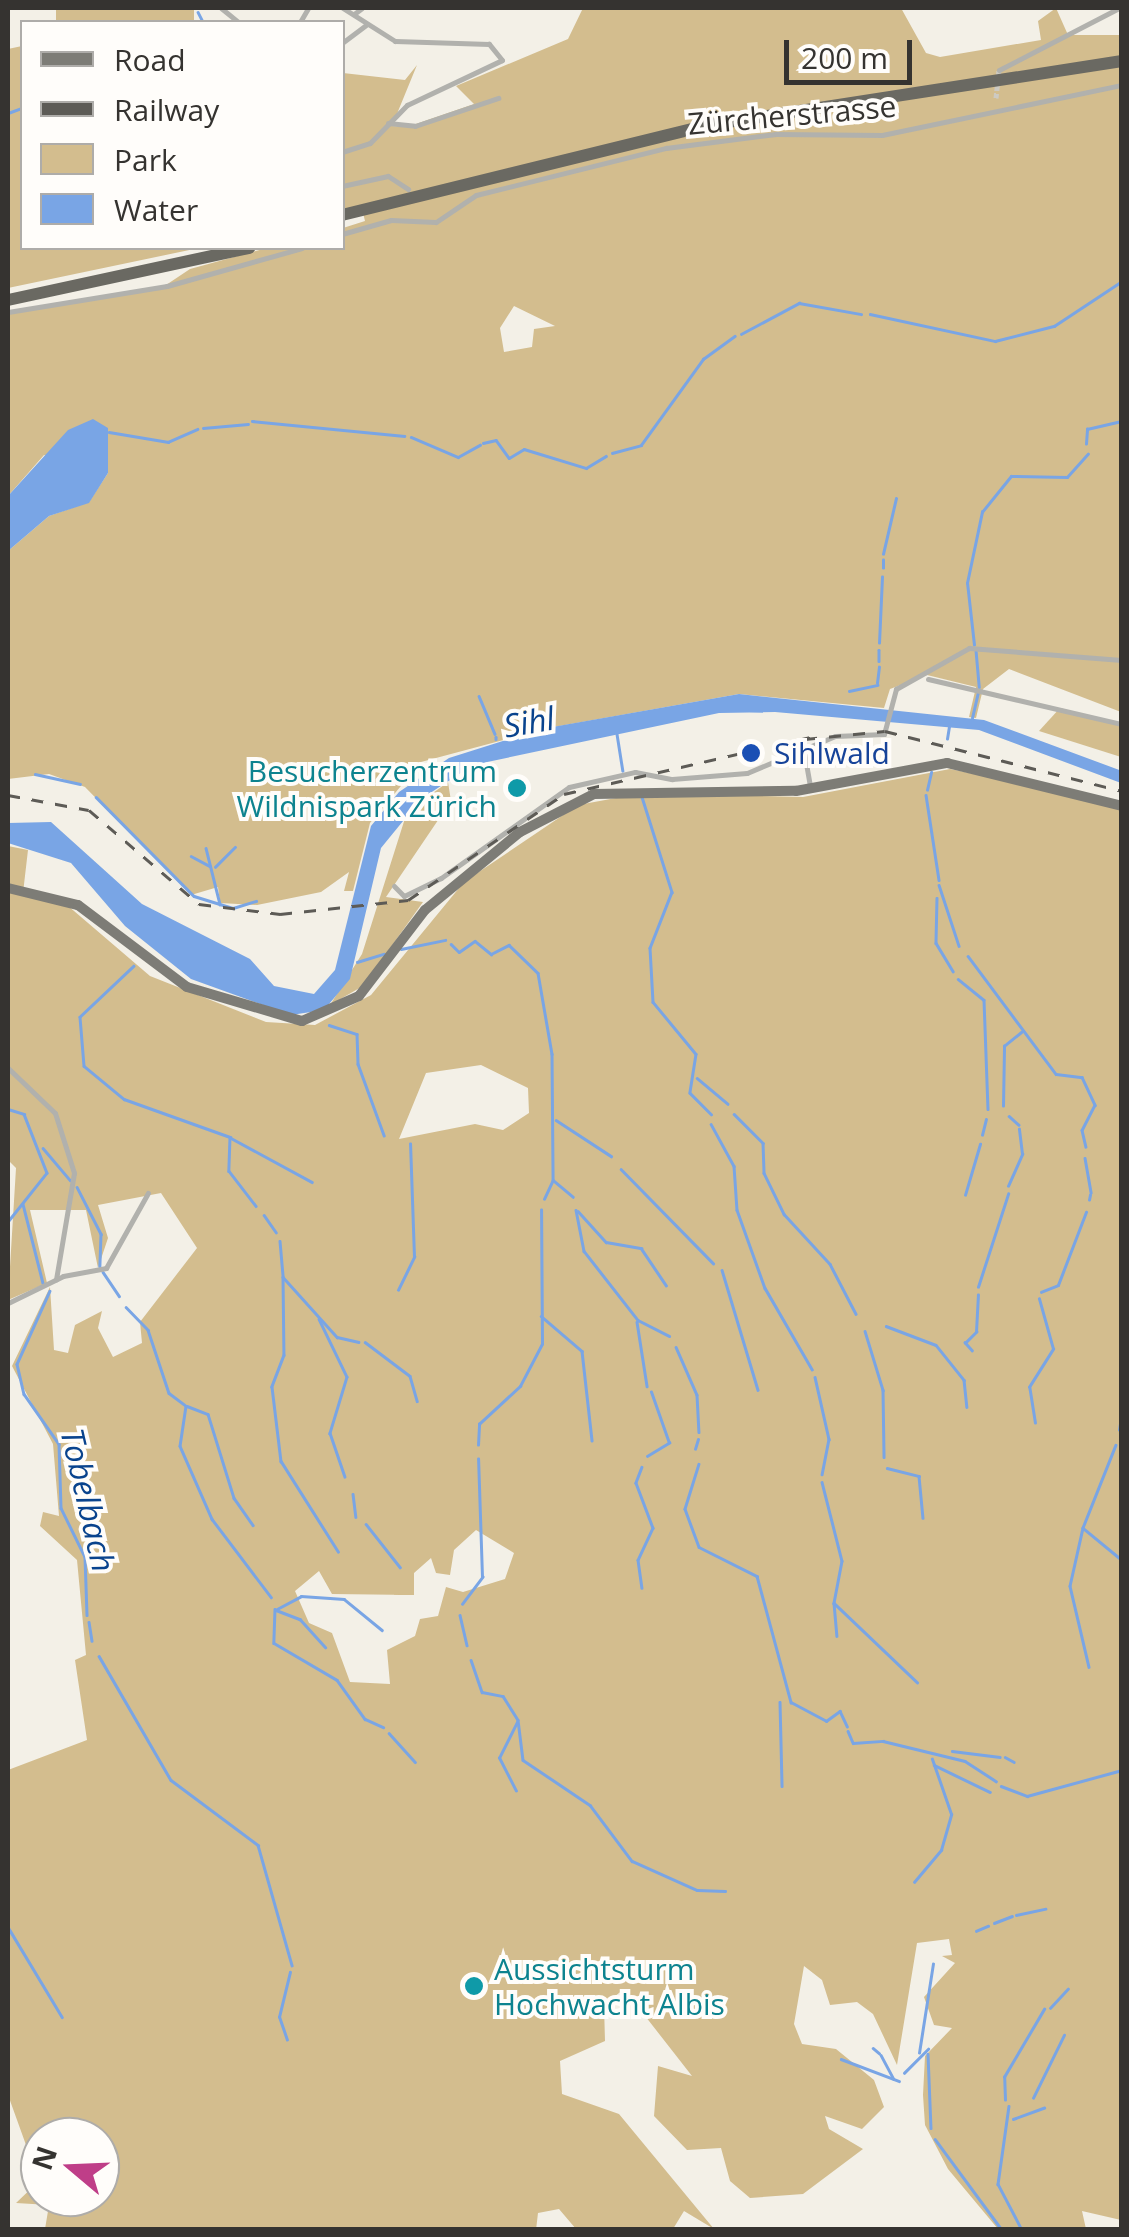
<!DOCTYPE html>
<meta charset="utf-8">
<style>
body{margin:0}
#map{position:relative;width:1129px;height:2237px;overflow:hidden;background:#f3f0e7;font-family:"Open Sans",sans-serif}
div>[style]{position:absolute}
.green>*{inset:0;background:#d3bd8e;transform-origin:0 0}
.water>*{inset:0;background:#79a5e5}
.stream>*{height:2.5px;margin:-1.25px;padding:0 1.25px;transform-origin:1.25px;border-radius:1.25px;background:#79a5e5}
.minor-tunnel>*{height:5px;margin-top:-2.5px;transform-origin:0;background:repeating-linear-gradient(90deg,#cdcac2 0 5px,transparent 0 7.5px)}
.minor>*{height:5px;margin:-2.5px;padding:0 2.5px;transform-origin:2.5px;border-radius:2.5px;background:#b1b1ad}
.primary>*{height:10px;margin:-5px;padding:0 5px;transform-origin:5px;border-radius:5px;background:#7d7c76}
.motorway>*{height:12px;margin:-6px;padding:0 6px;transform-origin:6px;border-radius:6px;background:#6a6962}
.rail>*{height:2.5px;margin-top:-1.25px;transform-origin:0;background:repeating-linear-gradient(90deg,#5d5b56 0 12px,transparent 0 24px)}
.dots>*{width:28px;height:28px;translate:-50% -50%;box-sizing:border-box;border:5px solid #fffdfa;border-radius:50%}
span{translate:-50% -50%;white-space:nowrap;text-align:center;line-height:1.15;-webkit-text-stroke:8px #fffdfa;paint-order:stroke}
.street-label{font-size:30px;color:#353330}
.transit-label{font-size:30px;color:#164399}
.left{translate:0 -50%;text-align:left}
.culture-label{font-size:30px;color:#0d838f}
.right{translate:-100% -50%;text-align:right}
.water-label{font-size:32px;color:#09438d;font-style:italic}
.frame{position:absolute;inset:0;border:10px solid #353330;pointer-events:none}
.legend{position:absolute;left:20px;top:20px;width:325px;height:230px;box-sizing:border-box;background:#fffdfa;border:2px solid #aeaca9;margin:0;padding:12px 18px;list-style:none;font-size:30px;color:#353330}
.legend li{display:flex;align-items:center;gap:20px;height:50px}
.legend b{width:50px;border:2px solid #aeaca9}
.north{position:absolute;left:20px;top:2117px;width:100px;height:100px;box-sizing:border-box;background:#fffdfa;border:2px solid #aeaca9;border-radius:50%;rotate:289deg;font-size:28px;font-weight:700;line-height:40px;text-align:center;color:#353330}
.north::after{content:'';display:block;margin:auto;width:35px;height:45px;background:#bf3e88;clip-path:polygon(50% 0,100% 100%,50% 72%,0 100%)}
.scale{position:absolute;left:784px;top:40px;width:128px;height:45px;box-sizing:border-box;border:5px solid #353330;border-top:0;padding-left:12px;font-size:30px;line-height:35px;white-space:nowrap;color:#353330;-webkit-text-stroke:8px #fffdfa;paint-order:stroke}
</style>
<div id="map">
<div class="green">
<i style="left:56px;top:8px;width:138px;height:16px"></i>
<i style="clip-path:polygon(evenodd,583px 8px,901px 8px,926px 53px,940px 57px,1041px 40px,1038px 21px,1056px 8px,1068px 35px,1121px 35px,1121px 712px,1009px 669px,983px 689px,976px 718px,969px 717px,976px 687px,927px 675px,890px 689px,884px 708px,739px 694px,548px 728px,421px 762px,370px 823px,353px 891px,344px 891px,349px 872px,321px 892px,257px 905px,220px 903px,218px 887px,191px 895px,85px 787px,49px 774px,8px 779px,8px 551px,49px 516px,89px 502px,108px 473px,44px 455px,8px 496px,8px 314px,160px 289px,190px 269px,267px 248px,342px 248px,343px 228px,365px 221px,361px 205px,343px 210px,343px 73px,405px 80px,417px 65px,392px 126px,407px 127px,474px 104px,456px 86px,568px 39px,583px 8px,514px 306px,555px 326px,534px 329px,532px 347px,504px 352px,500px 328px,514px 306px)"></i>
<i style="clip-path:polygon(22px 46px,22px 248px,199px 248px,8px 288px,8px 49px)"></i>
<i style="clip-path:polygon(1060px 708px,1121px 724px,1121px 757px,1039px 731px)"></i>
<i style="clip-path:polygon(evenodd,950px 769px,1121px 804px,1121px 2220px,1082px 2211px,1086px 2229px,998px 2229px,948px 2169px,925px 2125px,923px 2095px,925px 2056px,952px 2028px,934px 2025px,924px 1997px,955px 1963px,942px 1956px,952px 1955px,949px 1939px,917px 1943px,897px 2065px,873px 2014px,857px 2002px,830px 2005px,822px 1980px,804px 1966px,794px 2024px,802px 2044px,836px 2049px,874px 2080px,884px 2107px,862px 2129px,825px 2116px,829px 2129px,863px 2149px,803px 2194px,750px 2198px,730px 2181px,721px 2148px,687px 2150px,654px 2116px,658px 2066px,692px 2076px,624px 1989px,604px 2005px,605px 2041px,560px 2061px,562px 2094px,619px 2114px,714px 2229px,684px 2211px,673px 2229px,576px 2229px,559px 2209px,538px 2213px,536px 2230px,45px 2229px,49px 2205px,16px 2203px,39px 2181px,8px 2095px,8px 1770px,87px 1740px,75px 1660px,86px 1655px,77px 1560px,40px 1526px,43px 1512px,59px 1516px,53px 1444px,12px 1366px,50px 1287px,54px 1350px,68px 1353px,75px 1325px,102px 1311px,98px 1328px,113px 1357px,142px 1343px,140px 1322px,197px 1248px,161px 1193px,98px 1205px,108px 1238px,98px 1268px,86px 1210px,30px 1210px,47px 1283px,8px 1300px,16px 1168px,8px 1160px,8px 846px,28px 850px,23px 893px,67px 905px,150px 976px,266px 1022px,315px 1025px,371px 995px,464px 882px,578px 805px,643px 793px,803px 797px,950px 769px,481px 1065px,528px 1088px,529px 1113px,503px 1130px,475px 1124px,399px 1139px,426px 1073px,481px 1065px,950px 769px,476px 1530px,514px 1553px,505px 1579px,463px 1592px,446px 1587px,438px 1616px,420px 1619px,415px 1636px,387px 1650px,390px 1684px,350px 1682px,332px 1633px,309px 1623px,295px 1591px,319px 1571px,332px 1594px,414px 1595px,414px 1573px,431px 1558px,436px 1573px,450px 1575px,454px 1550px,476px 1530px,950px 769px,40px 2137px,100px 2137px,100px 2197px,40px 2197px,40px 2137px)"></i>
<i style="clip-path:polygon(448px 782px,451px 801px,386px 897px,423px 902px,363px 986px,330px 1005px,362px 954px,407px 812px)"></i>
</div>
<div class="water">
<i style="clip-path:polygon(93px 419px,108px 428px,108px 473px,89px 503px,49px 516px,8px 551px,8px 496px,68px 430px)"></i>
<i style="clip-path:polygon(739px 694px,984px 720px,1122px 771px,1121px 783px,979px 730px,775px 712px,719px 713px,473px 765px,421px 799px,381px 848px,350px 979px,324px 1010px,291px 1015px,191px 979px,125px 926px,71px 863px,8px 843px,8px 823px,51px 822px,142px 904px,250px 959px,274px 986px,314px 994px,335px 970px,371px 826px,399px 792px,449px 758px,541px 729px)"></i>
</div>
<div class="stream">
<i style="left:197px;top:8px;width:1px"></i>
<i style="left:198px;top:12px;width:11px;rotate:63deg"></i>
<i style="left:8px;top:113px;width:15px;rotate:-20deg"></i>
<i style="left:870px;top:314px;width:128px;rotate:12.2deg"></i>
<i style="left:995px;top:341px;width:61px;rotate:-14.3deg"></i>
<i style="left:1054px;top:326px;width:82px;rotate:-33.5deg"></i>
<i style="left:741px;top:334px;width:66px;rotate:-28.1deg"></i>
<i style="left:799px;top:303px;width:63px;rotate:10.1deg"></i>
<i style="left:252px;top:421px;width:153px;rotate:5.6deg"></i>
<i style="left:203px;top:428px;width:45px;rotate:-5.1deg"></i>
<i style="left:109px;top:432px;width:60px;rotate:9.6deg"></i>
<i style="left:168px;top:442px;width:32px;rotate:-24deg"></i>
<i style="left:411px;top:437px;width:51px;rotate:23.1deg"></i>
<i style="left:458px;top:457px;width:25px;rotate:-29deg"></i>
<i style="left:483px;top:443px;width:13px;rotate:-13deg"></i>
<i style="left:496px;top:440px;width:22px;rotate:54deg"></i>
<i style="left:509px;top:458px;width:17px;rotate:-31deg"></i>
<i style="left:524px;top:449px;width:65px;rotate:17deg"></i>
<i style="left:586px;top:468px;width:23px;rotate:-31deg"></i>
<i style="left:1086px;top:444px;width:15px;rotate:-86deg"></i>
<i style="left:1087px;top:429px;width:36px;rotate:-13deg"></i>
<i style="left:612px;top:453px;width:30px;rotate:-15deg"></i>
<i style="left:641px;top:445px;width:106px;rotate:-54.2deg"></i>
<i style="left:703px;top:359px;width:39px;rotate:-36deg"></i>
<i style="left:883px;top:554px;width:57px;rotate:-76.9deg"></i>
<i style="left:883px;top:568px;width:8px;rotate:-90deg"></i>
<i style="left:879px;top:643px;width:66px;rotate:-87.4deg"></i>
<i style="left:974px;top:645px;width:62px;rotate:-96.4deg"></i>
<i style="left:967px;top:583px;width:73px;rotate:-78.1deg"></i>
<i style="left:982px;top:512px;width:46px;rotate:-51.1deg"></i>
<i style="left:1011px;top:476px;width:56px;rotate:1deg"></i>
<i style="left:1067px;top:477px;width:31px;rotate:-48deg"></i>
<i style="left:879px;top:650px;width:11px;rotate:90deg"></i>
<i style="left:976px;top:650px;width:37px;rotate:85deg"></i>
<i style="left:877px;top:683px;width:16px;rotate:-83deg"></i>
<i style="left:849px;top:691px;width:29px;rotate:-12deg"></i>
<i style="left:479px;top:696px;width:41px;rotate:67.2deg"></i>
<i style="left:972px;top:718px;width:27px;rotate:-77deg"></i>
<i style="left:617px;top:734px;width:37px;rotate:81deg"></i>
<i style="left:496px;top:737px;width:2px;rotate:90deg"></i>
<i style="left:947px;top:739px;width:13px;rotate:-81deg"></i>
<i style="left:35px;top:774px;width:46px;rotate:12.5deg"></i>
<i style="left:927px;top:790px;width:18px;rotate:-77deg"></i>
<i style="left:926px;top:795px;width:86px;rotate:81.3deg"></i>
<i style="left:96px;top:797px;width:139px;rotate:45.3deg"></i>
<i style="left:194px;top:896px;width:41px;rotate:17.1deg"></i>
<i style="left:233px;top:908px;width:24px;rotate:-17deg"></i>
<i style="left:642px;top:797px;width:100px;rotate:72.5deg"></i>
<i style="left:672px;top:892px;width:60px;rotate:111.4deg"></i>
<i style="left:650px;top:948px;width:54px;rotate:86.8deg"></i>
<i style="left:653px;top:1002px;width:67px;rotate:50.4deg"></i>
<i style="left:696px;top:1054px;width:39px;rotate:99deg"></i>
<i style="left:690px;top:1093px;width:30px;rotate:45deg"></i>
<i style="left:206px;top:848px;width:58px;rotate:76deg"></i>
<i style="left:191px;top:856px;width:21px;rotate:28deg"></i>
<i style="left:215px;top:867px;width:28px;rotate:-45deg"></i>
<i style="left:939px;top:885px;width:64px;rotate:71.8deg"></i>
<i style="left:937px;top:898px;width:45px;rotate:91.3deg"></i>
<i style="left:936px;top:943px;width:33px;rotate:59deg"></i>
<i style="left:451px;top:944px;width:11px;rotate:45deg"></i>
<i style="left:459px;top:952px;width:19px;rotate:-35deg"></i>
<i style="left:475px;top:941px;width:21px;rotate:39deg"></i>
<i style="left:491px;top:954px;width:20px;rotate:-27deg"></i>
<i style="left:509px;top:945px;width:40px;rotate:44deg"></i>
<i style="left:538px;top:973px;width:82px;rotate:80.2deg"></i>
<i style="left:552px;top:1054px;width:126px;rotate:89.5deg"></i>
<i style="left:553px;top:1180px;width:26px;rotate:40deg"></i>
<i style="left:401px;top:949px;width:45px;rotate:-11.6deg"></i>
<i style="left:968px;top:956px;width:147px;rotate:53.3deg"></i>
<i style="left:1056px;top:1074px;width:26px;rotate:7deg"></i>
<i style="left:1082px;top:1077px;width:31px;rotate:65deg"></i>
<i style="left:1095px;top:1105px;width:28px;rotate:117deg"></i>
<i style="left:1082px;top:1130px;width:17px;rotate:77deg"></i>
<i style="left:357px;top:962px;width:28px;rotate:-17deg"></i>
<i style="left:134px;top:966px;width:74px;rotate:136.6deg"></i>
<i style="left:80px;top:1017px;width:49px;rotate:85.3deg"></i>
<i style="left:84px;top:1066px;width:52px;rotate:39.5deg"></i>
<i style="left:124px;top:1099px;width:113px;rotate:19.7deg"></i>
<i style="left:230px;top:1137px;width:34px;rotate:92deg"></i>
<i style="left:229px;top:1171px;width:44px;rotate:52.4deg"></i>
<i style="left:958px;top:979px;width:33px;rotate:39deg"></i>
<i style="left:984px;top:1000px;width:109px;rotate:87.9deg"></i>
<i style="left:329px;top:1025px;width:29px;rotate:18deg"></i>
<i style="left:357px;top:1034px;width:30px;rotate:88deg"></i>
<i style="left:358px;top:1064px;width:76px;rotate:69.9deg"></i>
<i style="left:697px;top:1078px;width:40px;rotate:40deg"></i>
<i style="left:8px;top:1086px;width:10px;rotate:90deg"></i>
<i style="left:1003px;top:1106px;width:60px;rotate:-89deg"></i>
<i style="left:1004px;top:1046px;width:22px;rotate:-39deg"></i>
<i style="left:8px;top:1109px;width:17px;rotate:17deg"></i>
<i style="left:24px;top:1114px;width:63px;rotate:68.7deg"></i>
<i style="left:47px;top:1173px;width:63px;rotate:128.5deg"></i>
<i style="left:734px;top:1114px;width:41px;rotate:45deg"></i>
<i style="left:763px;top:1143px;width:30px;rotate:88deg"></i>
<i style="left:764px;top:1173px;width:46px;rotate:64deg"></i>
<i style="left:784px;top:1214px;width:68px;rotate:47.4deg"></i>
<i style="left:830px;top:1264px;width:56px;rotate:62.5deg"></i>
<i style="left:1009px;top:1116px;width:13px;rotate:42deg"></i>
<i style="left:556px;top:1120px;width:66px;rotate:33.2deg"></i>
<i style="left:711px;top:1124px;width:48px;rotate:61.3deg"></i>
<i style="left:734px;top:1166px;width:44px;rotate:86.1deg"></i>
<i style="left:737px;top:1210px;width:83px;rotate:70.3deg"></i>
<i style="left:765px;top:1288px;width:94px;rotate:59.9deg"></i>
<i style="left:982px;top:1135px;width:16px;rotate:-76deg"></i>
<i style="left:231px;top:1138px;width:92px;rotate:28.5deg"></i>
<i style="left:43px;top:1148px;width:42px;rotate:49.8deg"></i>
<i style="left:1085px;top:1158px;width:35px;rotate:80deg"></i>
<i style="left:621px;top:1169px;width:132px;rotate:45.6deg"></i>
<i style="left:1008px;top:1186px;width:35px;rotate:-66deg"></i>
<i style="left:1022px;top:1154px;width:25px;rotate:-97deg"></i>
<i style="left:77px;top:1187px;width:53px;rotate:62.9deg"></i>
<i style="left:101px;top:1234px;width:32px;rotate:92deg"></i>
<i style="left:965px;top:1195px;width:53px;rotate:-73.6deg"></i>
<i style="left:544px;top:1199px;width:19px;rotate:-65deg"></i>
<i style="left:1089px;top:1200px;width:5px;rotate:-79deg"></i>
<i style="left:23px;top:1204px;width:81px;rotate:75.8deg"></i>
<i style="left:576px;top:1210px;width:42px;rotate:79deg"></i>
<i style="left:584px;top:1251px;width:88px;rotate:52deg"></i>
<i style="left:638px;top:1320px;width:35px;rotate:27deg"></i>
<i style="left:578px;top:1211px;width:42px;rotate:47.9deg"></i>
<i style="left:606px;top:1242px;width:36px;rotate:10deg"></i>
<i style="left:641px;top:1248px;width:45px;rotate:56deg"></i>
<i style="left:264px;top:1215px;width:21px;rotate:55deg"></i>
<i style="left:280px;top:1241px;width:36px;rotate:85deg"></i>
<i style="left:283px;top:1277px;width:81px;rotate:48deg"></i>
<i style="left:337px;top:1337px;width:22px;rotate:13deg"></i>
<i style="left:722px;top:1270px;width:125px;rotate:73.3deg"></i>
<i style="left:103px;top:1272px;width:29px;rotate:56deg"></i>
<i style="left:283px;top:1277px;width:78px;rotate:89.3deg"></i>
<i style="left:284px;top:1355px;width:34px;rotate:111deg"></i>
<i style="left:272px;top:1387px;width:75px;rotate:83.1deg"></i>
<i style="left:281px;top:1461px;width:107px;rotate:57.7deg"></i>
<i style="left:978px;top:1287px;width:98px;rotate:-72.1deg"></i>
<i style="left:398px;top:1290px;width:37px;rotate:-64deg"></i>
<i style="left:414px;top:1257px;width:113px;rotate:-92deg"></i>
<i style="left:50px;top:1291px;width:80px;rotate:114.3deg"></i>
<i style="left:17px;top:1364px;width:31px;rotate:77deg"></i>
<i style="left:24px;top:1394px;width:61px;rotate:55deg"></i>
<i style="left:59px;top:1444px;width:64px;rotate:88.2deg"></i>
<i style="left:61px;top:1508px;width:55px;rotate:63.9deg"></i>
<i style="left:85px;top:1557px;width:58px;rotate:88deg"></i>
<i style="left:1041px;top:1292px;width:18px;rotate:-22deg"></i>
<i style="left:1058px;top:1285px;width:78px;rotate:-69deg"></i>
<i style="left:126px;top:1307px;width:32px;rotate:46deg"></i>
<i style="left:148px;top:1330px;width:66px;rotate:71.6deg"></i>
<i style="left:169px;top:1393px;width:21px;rotate:37deg"></i>
<i style="left:186px;top:1406px;width:40px;rotate:98.5deg"></i>
<i style="left:180px;top:1446px;width:80px;rotate:66.3deg"></i>
<i style="left:212px;top:1519px;width:98px;rotate:52.9deg"></i>
<i style="left:541px;top:1316px;width:54px;rotate:40.5deg"></i>
<i style="left:582px;top:1351px;width:90px;rotate:83.6deg"></i>
<i style="left:319px;top:1319px;width:64px;rotate:64.2deg"></i>
<i style="left:347px;top:1377px;width:59px;rotate:106.9deg"></i>
<i style="left:330px;top:1433px;width:46px;rotate:71.2deg"></i>
<i style="left:637px;top:1322px;width:65px;rotate:81.1deg"></i>
<i style="left:886px;top:1326px;width:53px;rotate:20.8deg"></i>
<i style="left:936px;top:1345px;width:45px;rotate:51.3deg"></i>
<i style="left:964px;top:1380px;width:27px;rotate:84deg"></i>
<i style="left:865px;top:1331px;width:62px;rotate:73deg"></i>
<i style="left:883px;top:1390px;width:67px;rotate:89.1deg"></i>
<i style="left:365px;top:1342px;width:56px;rotate:37.1deg"></i>
<i style="left:410px;top:1376px;width:26px;rotate:74deg"></i>
<i style="left:676px;top:1347px;width:52px;rotate:66.4deg"></i>
<i style="left:697px;top:1395px;width:37px;rotate:87deg"></i>
<i style="left:972px;top:1351px;width:11px;rotate:-131deg"></i>
<i style="left:965px;top:1343px;width:16px;rotate:-45deg"></i>
<i style="left:976px;top:1332px;width:37px;rotate:-87deg"></i>
<i style="left:815px;top:1377px;width:64px;rotate:77.3deg"></i>
<i style="left:829px;top:1439px;width:36px;rotate:101deg"></i>
<i style="left:187px;top:1406px;width:22px;rotate:21deg"></i>
<i style="left:208px;top:1414px;width:88px;rotate:72.8deg"></i>
<i style="left:234px;top:1498px;width:33px;rotate:55deg"></i>
<i style="left:1035px;top:1423px;width:36px;rotate:-99deg"></i>
<i style="left:1029px;top:1387px;width:45px;rotate:-57.7deg"></i>
<i style="left:1053px;top:1349px;width:52px;rotate:-105.6deg"></i>
<i style="left:1119px;top:1430px;width:18px;rotate:-81deg"></i>
<i style="left:478px;top:1445px;width:21px;rotate:-87deg"></i>
<i style="left:479px;top:1424px;width:56px;rotate:-42.8deg"></i>
<i style="left:520px;top:1386px;width:47px;rotate:-62.4deg"></i>
<i style="left:542px;top:1344px;width:134px;rotate:-90.4deg"></i>
<i style="left:1116px;top:1445px;width:89px;rotate:111.7deg"></i>
<i style="left:1083px;top:1528px;width:50px;rotate:39.4deg"></i>
<i style="left:695px;top:1449px;width:10px;rotate:-73deg"></i>
<i style="left:647px;top:1456px;width:26px;rotate:-31deg"></i>
<i style="left:669px;top:1443px;width:54px;rotate:-109.4deg"></i>
<i style="left:699px;top:1464px;width:47px;rotate:107.3deg"></i>
<i style="left:685px;top:1509px;width:40px;rotate:69.8deg"></i>
<i style="left:699px;top:1547px;width:65px;rotate:26.6deg"></i>
<i style="left:757px;top:1576px;width:131px;rotate:74.9deg"></i>
<i style="left:791px;top:1702px;width:40px;rotate:28deg"></i>
<i style="left:826px;top:1721px;width:17px;rotate:-36deg"></i>
<i style="left:840px;top:1711px;width:17px;rotate:65deg"></i>
<i style="left:642px;top:1467px;width:17px;rotate:111deg"></i>
<i style="left:636px;top:1483px;width:48px;rotate:69.3deg"></i>
<i style="left:653px;top:1528px;width:35px;rotate:115deg"></i>
<i style="left:638px;top:1560px;width:28px;rotate:82deg"></i>
<i style="left:887px;top:1468px;width:33px;rotate:14deg"></i>
<i style="left:919px;top:1476px;width:42px;rotate:84.6deg"></i>
<i style="left:822px;top:1482px;width:81px;rotate:75.8deg"></i>
<i style="left:842px;top:1561px;width:43px;rotate:100.8deg"></i>
<i style="left:834px;top:1603px;width:115px;rotate:43.6deg"></i>
<i style="left:353px;top:1494px;width:23px;rotate:83deg"></i>
<i style="left:366px;top:1524px;width:55px;rotate:51.7deg"></i>
<i style="left:1083px;top:1528px;width:59px;rotate:102.6deg"></i>
<i style="left:1070px;top:1586px;width:83px;rotate:76.8deg"></i>
<i style="left:834px;top:1603px;width:33px;rotate:85deg"></i>
<i style="left:462px;top:1604px;width:34px;rotate:-53deg"></i>
<i style="left:482px;top:1577px;width:118px;rotate:-91.9deg"></i>
<i style="left:275px;top:1609px;width:34px;rotate:92deg"></i>
<i style="left:274px;top:1643px;width:73px;rotate:30.4deg"></i>
<i style="left:337px;top:1680px;width:48px;rotate:54.3deg"></i>
<i style="left:365px;top:1719px;width:20px;rotate:24deg"></i>
<i style="left:277px;top:1609px;width:27px;rotate:-28deg"></i>
<i style="left:301px;top:1596px;width:43px;rotate:4deg"></i>
<i style="left:344px;top:1599px;width:49px;rotate:39.2deg"></i>
<i style="left:276px;top:1610px;width:26px;rotate:21deg"></i>
<i style="left:300px;top:1619px;width:38px;rotate:48deg"></i>
<i style="left:460px;top:1615px;width:31px;rotate:77deg"></i>
<i style="left:89px;top:1622px;width:19px;rotate:81deg"></i>
<i style="left:99px;top:1656px;width:143px;rotate:59.9deg"></i>
<i style="left:171px;top:1780px;width:109px;rotate:36.8deg"></i>
<i style="left:258px;top:1845px;width:125px;rotate:74.2deg"></i>
<i style="left:471px;top:1660px;width:34px;rotate:71deg"></i>
<i style="left:482px;top:1692px;width:21px;rotate:11deg"></i>
<i style="left:503px;top:1696px;width:28px;rotate:58deg"></i>
<i style="left:518px;top:1720px;width:40px;rotate:82.9deg"></i>
<i style="left:523px;top:1760px;width:81px;rotate:33.9deg"></i>
<i style="left:590px;top:1805px;width:70px;rotate:53.1deg"></i>
<i style="left:632px;top:1861px;width:71px;rotate:24deg"></i>
<i style="left:697px;top:1890px;width:28px;rotate:2deg"></i>
<i style="left:780px;top:1702px;width:84px;rotate:88.6deg"></i>
<i style="left:848px;top:1731px;width:13px;rotate:67deg"></i>
<i style="left:853px;top:1743px;width:30px;rotate:-4deg"></i>
<i style="left:883px;top:1741px;width:84px;rotate:13.7deg"></i>
<i style="left:965px;top:1761px;width:37px;rotate:33deg"></i>
<i style="left:389px;top:1733px;width:39px;rotate:48deg"></i>
<i style="left:952px;top:1751px;width:48px;rotate:7.1deg"></i>
<i style="left:1005px;top:1757px;width:10px;rotate:29deg"></i>
<i style="left:934px;top:1765px;width:62px;rotate:25.7deg"></i>
<i style="left:1001px;top:1786px;width:28px;rotate:21deg"></i>
<i style="left:1027px;top:1796px;width:98px;rotate:-15.3deg"></i>
<i style="left:516px;top:1791px;width:37px;rotate:-117deg"></i>
<i style="left:499px;top:1758px;width:40px;rotate:-63.4deg"></i>
<i style="left:914px;top:1882px;width:42px;rotate:-49.8deg"></i>
<i style="left:941px;top:1850px;width:37px;rotate:-74deg"></i>
<i style="left:951px;top:1814px;width:58px;rotate:-109.1deg"></i>
<i style="left:1016px;top:1915px;width:30px;rotate:-12deg"></i>
<i style="left:994px;top:1923px;width:19px;rotate:-21deg"></i>
<i style="left:8px;top:1927px;width:105px;rotate:59deg"></i>
<i style="left:976px;top:1931px;width:13px;rotate:-23deg"></i>
<i style="left:1050px;top:2008px;width:26px;rotate:-47deg"></i>
<i style="left:287px;top:2040px;width:24px;rotate:-109deg"></i>
<i style="left:279px;top:2017px;width:46px;rotate:-76.3deg"></i>
<i style="left:873px;top:2048px;width:8px;rotate:40deg"></i>
<i style="left:919px;top:2053px;width:90px;rotate:-81.1deg"></i>
<i style="left:928px;top:2054px;width:74px;rotate:87.7deg"></i>
<i style="left:881px;top:2055px;width:27px;rotate:62deg"></i>
<i style="left:841px;top:2059px;width:62px;rotate:20.8deg"></i>
<i style="left:904px;top:2073px;width:34px;rotate:-45deg"></i>
<i style="left:1033px;top:2098px;width:70px;rotate:-63.8deg"></i>
<i style="left:1005px;top:2100px;width:23px;rotate:-92deg"></i>
<i style="left:1004px;top:2077px;width:79px;rotate:-59.5deg"></i>
<i style="left:1009px;top:2106px;width:79px;rotate:98deg"></i>
<i style="left:998px;top:2184px;width:52px;rotate:62.4deg"></i>
<i style="left:1013px;top:2119px;width:33px;rotate:-20deg"></i>
<i style="left:935px;top:2139px;width:113px;rotate:53.6deg"></i>
</div>
<div class="minor-tunnel">
<i style="left:996px;top:98px;width:28px;rotate:-84deg"></i>
</div>
<div class="minor">
<i style="left:221px;top:8px;width:22px;rotate:39deg"></i>
<i style="left:354px;top:14px;width:10px;rotate:-37deg"></i>
<i style="left:300px;top:22px;width:16px;rotate:-60deg"></i>
<i style="left:342px;top:43px;width:30px;rotate:-37deg"></i>
<i style="left:999px;top:70px;width:135px;rotate:-27.3deg"></i>
<i style="left:388px;top:123px;width:27px;rotate:6deg"></i>
<i style="left:415px;top:126px;width:88px;rotate:-18.6deg"></i>
<i style="left:342px;top:152px;width:29px;rotate:-18deg"></i>
<i style="left:370px;top:143px;width:53px;rotate:-45.8deg"></i>
<i style="left:407px;top:105px;width:105px;rotate:-25.3deg"></i>
<i style="left:502px;top:60px;width:21px;rotate:-129deg"></i>
<i style="left:489px;top:44px;width:94px;rotate:-178.2deg"></i>
<i style="left:395px;top:41px;width:62px;rotate:-147.6deg"></i>
<i style="left:342px;top:186px;width:47px;rotate:-12.3deg"></i>
<i style="left:388px;top:176px;width:24px;rotate:33deg"></i>
<i style="left:342px;top:234px;width:51px;rotate:-15.9deg"></i>
<i style="left:391px;top:220px;width:45px;rotate:2.5deg"></i>
<i style="left:436px;top:222px;width:48px;rotate:-34deg"></i>
<i style="left:476px;top:195px;width:196px;rotate:-13.9deg"></i>
<i style="left:666px;top:148px;width:111px;rotate:-7.3deg"></i>
<i style="left:776px;top:134px;width:106px;rotate:0.5deg"></i>
<i style="left:882px;top:135px;width:245px;rotate:-11.8deg"></i>
<i style="left:8px;top:312px;width:161px;rotate:-9.3deg"></i>
<i style="left:167px;top:286px;width:140px;rotate:-15.7deg"></i>
<i style="left:928px;top:679px;width:199px;rotate:13.1deg"></i>
<i style="left:804px;top:752px;width:35px;rotate:80deg"></i>
<i style="left:394px;top:886px;width:14px;rotate:45deg"></i>
<i style="left:404px;top:896px;width:41px;rotate:-25.9deg"></i>
<i style="left:441px;top:878px;width:157px;rotate:-35.4deg"></i>
<i style="left:569px;top:787px;width:68px;rotate:-12.8deg"></i>
<i style="left:635px;top:772px;width:38px;rotate:11deg"></i>
<i style="left:672px;top:779px;width:75px;rotate:-4.6deg"></i>
<i style="left:747px;top:773px;width:95px;rotate:-22.8deg"></i>
<i style="left:835px;top:736px;width:49px;rotate:-2.3deg"></i>
<i style="left:884px;top:734px;width:47px;rotate:-75.1deg"></i>
<i style="left:896px;top:689px;width:84px;rotate:-29.3deg"></i>
<i style="left:969px;top:648px;width:153px;rotate:4.5deg"></i>
<i style="left:8px;top:1068px;width:65px;rotate:43.8deg"></i>
<i style="left:55px;top:1113px;width:63px;rotate:72.4deg"></i>
<i style="left:74px;top:1173px;width:108px;rotate:99.6deg"></i>
<i style="left:8px;top:1303px;width:61px;rotate:-26.1deg"></i>
<i style="left:63px;top:1276px;width:44px;rotate:-10.5deg"></i>
<i style="left:106px;top:1268px;width:86px;rotate:-60.8deg"></i>
</div>
<div class="primary">
<i style="left:8px;top:888px;width:72px;rotate:13.7deg"></i>
<i style="left:78px;top:905px;width:136px;rotate:37deg"></i>
<i style="left:187px;top:987px;width:120px;rotate:16.5deg"></i>
<i style="left:302px;top:1021px;width:62px;rotate:-23.7deg"></i>
<i style="left:359px;top:996px;width:108px;rotate:-52.5deg"></i>
<i style="left:425px;top:910px;width:123px;rotate:-39.4deg"></i>
<i style="left:520px;top:832px;width:83px;rotate:-27.2deg"></i>
<i style="left:594px;top:794px;width:202px;rotate:-0.9deg"></i>
<i style="left:796px;top:791px;width:154px;rotate:-10.5deg"></i>
<i style="left:947px;top:763px;width:180px;rotate:13.8deg"></i>
</div>
<div class="motorway">
<i style="left:342px;top:215px;width:378px;rotate:-13.8deg"></i>
<i style="left:709px;top:125px;width:418px;rotate:-8.8deg"></i>
<i style="left:8px;top:300px;width:247px;rotate:-12.2deg"></i>
</div>
<div class="rail">
<i style="left:805px;top:739px;width:80px;rotate:-5.7deg"></i>
<i style="left:885px;top:731px;width:244px;rotate:14.2deg"></i>
<i style="left:8px;top:795px;width:82px;rotate:10.5deg"></i>
<i style="left:89px;top:810px;width:145px;rotate:40.5deg"></i>
<i style="left:199px;top:904px;width:82px;rotate:7deg"></i>
<i style="left:280px;top:914px;width:129px;rotate:-6.2deg"></i>
<i style="left:408px;top:900px;width:189px;rotate:-34.2deg"></i>
<i style="left:564px;top:794px;width:262px;rotate:-13deg"></i>
</div>
<div class="dots">
<i style="left:751px;top:753px;background:#1a4fb4"></i>
<i style="left:517px;top:788px;background:#0f9aa8"></i>
<i style="left:474px;top:1986px;background:#0f9aa8"></i>
</div>
<div class="street-label">
<span style="left:792px;top:115px;rotate:-5deg">Zürcherstrasse</span>
</div>
<div class="transit-label">
<span class="left" style="left:774px;top:753px">Sihlwald</span>
</div>
<div class="culture-label">
<span class="right" style="left:497px;top:788px">Besucherzentrum<br>Wildnispark Zürich</span>
<span class="left" style="left:494px;top:1986px">Aussichtsturm<br>Hochwacht Albis</span>
</div>
<div class="water-label">
<span style="left:529px;top:722px;rotate:-10deg">Sihl</span>
<span style="left:88px;top:1500px;rotate:77deg">Tobelbach</span>
</div>
<div class="frame"></div>
<ul class="legend">
<li><b style="height:12px;background:#7d7c76"></b>Road</li>
<li><b style="height:12px;background:#5d5b56"></b>Railway</li>
<li><b style="height:28px;background:#d3bd8e"></b>Park</li>
<li><b style="height:28px;background:#79a5e5"></b>Water</li>
</ul>
<div class="north">N</div>
<div class="scale">200 m</div>
</div>
